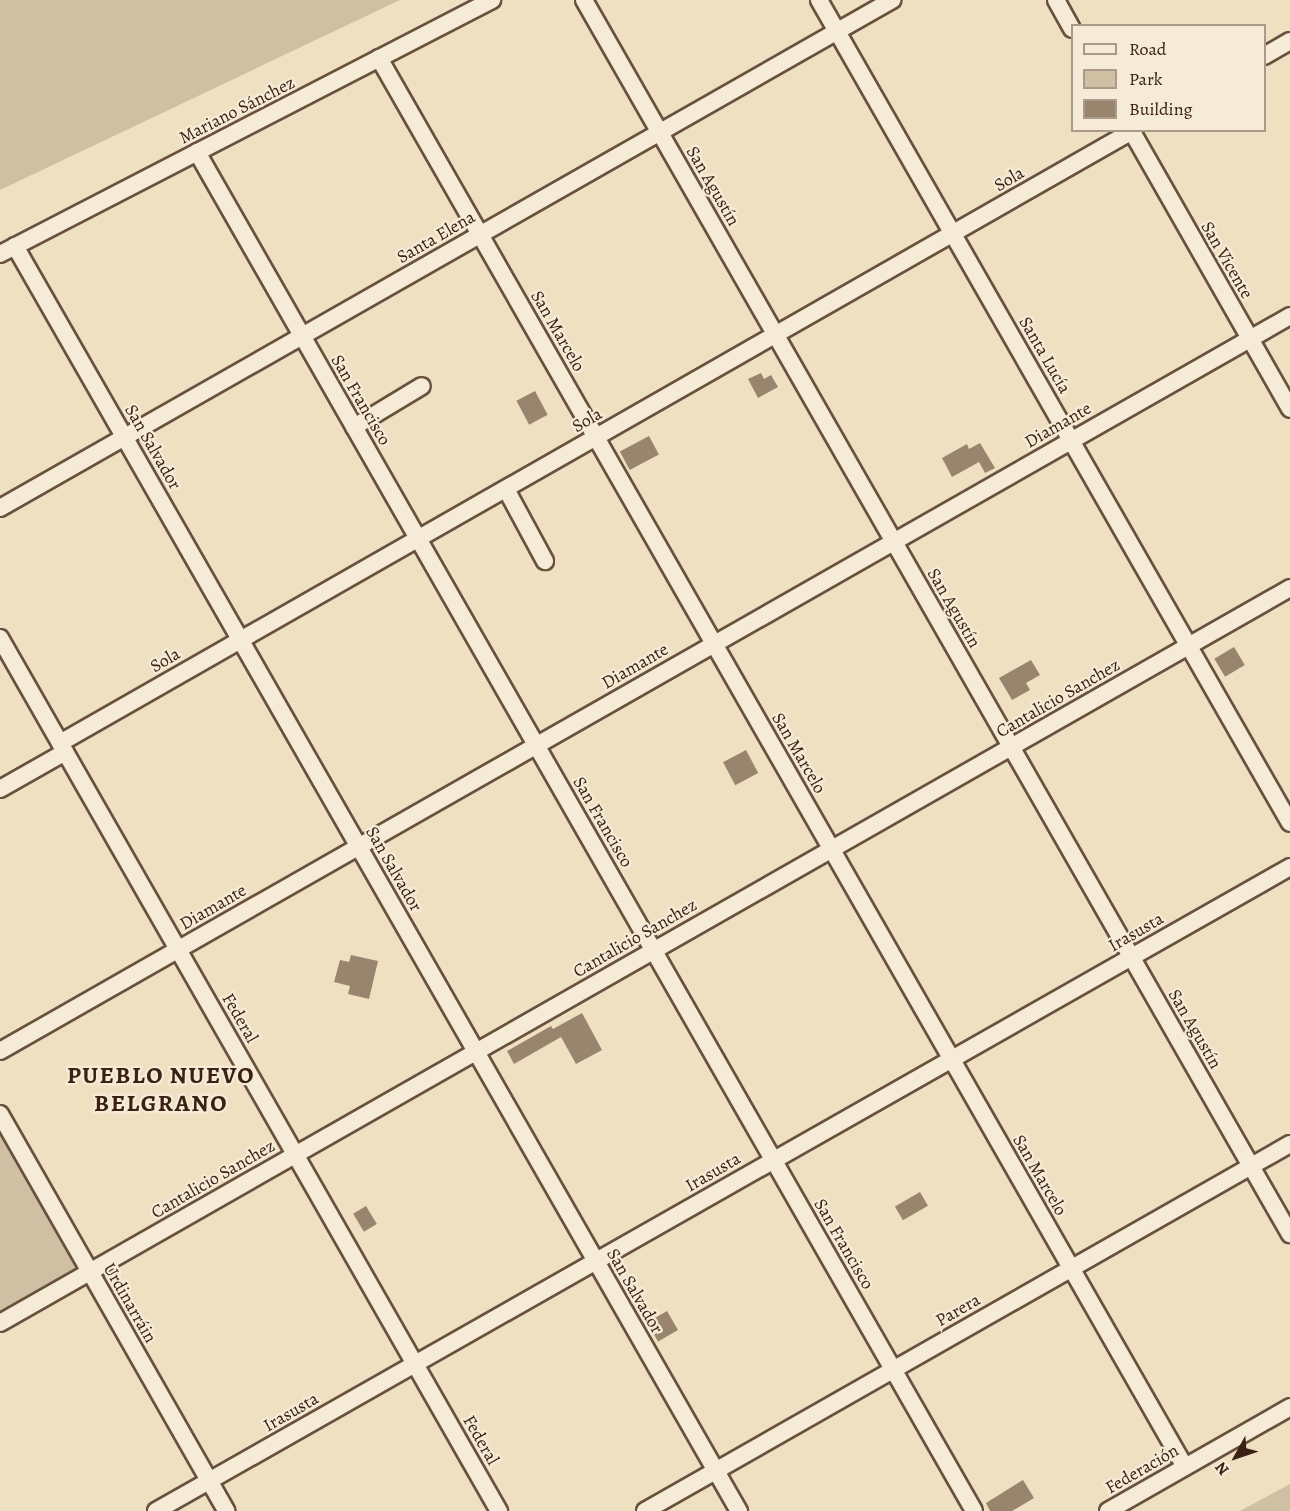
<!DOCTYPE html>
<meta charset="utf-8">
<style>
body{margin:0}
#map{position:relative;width:1290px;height:1511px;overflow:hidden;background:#efe0c1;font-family:Alegreya,serif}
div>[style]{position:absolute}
.green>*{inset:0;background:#d0c0a3}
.building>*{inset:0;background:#99846d;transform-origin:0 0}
.roads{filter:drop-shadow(2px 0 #68513e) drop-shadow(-2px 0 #68513e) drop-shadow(0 2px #68513e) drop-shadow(0 -2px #68513e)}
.minor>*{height:16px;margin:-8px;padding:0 8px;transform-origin:8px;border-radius:8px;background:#f5ebd7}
span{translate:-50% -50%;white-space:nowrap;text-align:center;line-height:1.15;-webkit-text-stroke:4.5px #f5ebd7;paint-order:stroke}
.street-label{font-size:18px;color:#3b2113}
.district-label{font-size:24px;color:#3b2113;font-weight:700;letter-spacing:1.5px}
.legend{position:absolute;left:1071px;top:24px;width:195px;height:108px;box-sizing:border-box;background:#f5ebd7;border:2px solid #ab9a89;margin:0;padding:8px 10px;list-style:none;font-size:18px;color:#3b2113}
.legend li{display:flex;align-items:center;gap:12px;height:30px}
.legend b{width:30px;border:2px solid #ab9a89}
.north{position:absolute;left:1206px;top:1427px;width:60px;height:60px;-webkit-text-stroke:4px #f5ebd7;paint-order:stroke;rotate:230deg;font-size:16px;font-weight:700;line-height:24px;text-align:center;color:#3b2113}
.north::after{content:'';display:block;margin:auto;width:21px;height:27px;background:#3b2113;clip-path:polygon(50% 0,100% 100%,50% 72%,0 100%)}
</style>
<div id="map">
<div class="green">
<i style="clip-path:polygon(0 0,400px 0,0 190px)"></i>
<i style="clip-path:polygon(0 1132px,77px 1270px,0 1314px)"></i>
<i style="clip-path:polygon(1290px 1484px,1290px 1511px,1240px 1511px)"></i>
</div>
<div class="building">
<i style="clip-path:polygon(761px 373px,764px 379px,771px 375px,778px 387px,758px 398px,748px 379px)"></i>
<i style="left:535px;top:391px;width:27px;height:21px;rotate:62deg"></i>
<i style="left:649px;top:436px;width:21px;height:33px;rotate:62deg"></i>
<i style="clip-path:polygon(980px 443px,995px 468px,985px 473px,979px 462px,952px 477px,942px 458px,967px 444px,969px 449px)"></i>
<i style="left:1234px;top:647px;width:21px;height:23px;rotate:59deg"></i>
<i style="clip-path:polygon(1031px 660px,1040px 675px,1026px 683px,1030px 690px,1012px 700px,999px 678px)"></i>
<i style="left:746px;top:750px;width:26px;height:26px;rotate:62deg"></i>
<i style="clip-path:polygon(351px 955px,378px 961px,369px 999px,348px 994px,350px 986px,334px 982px,340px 960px,349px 962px)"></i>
<i style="clip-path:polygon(582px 1013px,602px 1050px,576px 1064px,561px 1037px,514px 1064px,507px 1051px,551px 1026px,553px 1029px)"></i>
<i style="left:920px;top:1192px;width:16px;height:29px;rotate:60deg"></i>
<i style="left:366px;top:1206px;width:21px;height:15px;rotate:59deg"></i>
<i style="left:667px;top:1311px;width:22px;height:23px;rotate:60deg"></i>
<i style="clip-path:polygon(1023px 1480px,1034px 1498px,1012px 1511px,990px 1511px,986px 1503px)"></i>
</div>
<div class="roads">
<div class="minor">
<i style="left:584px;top:0;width:1422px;rotate:60.23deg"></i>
<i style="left:819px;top:0;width:948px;rotate:60.22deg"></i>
<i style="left:1056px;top:0;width:33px;rotate:61deg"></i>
<i style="left:1264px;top:56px;width:30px;rotate:-30deg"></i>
<i style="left:379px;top:58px;width:1623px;rotate:60.23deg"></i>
<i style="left:1131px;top:130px;width:321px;rotate:60.3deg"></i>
<i style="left:197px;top:152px;width:1565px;rotate:60.24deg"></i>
<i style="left:15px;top:246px;width:1458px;rotate:60.22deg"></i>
<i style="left:0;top:254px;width:554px;rotate:-27.31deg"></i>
<i style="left:354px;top:427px;width:79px;rotate:-31.1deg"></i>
<i style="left:506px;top:489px;width:82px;rotate:61.6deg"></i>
<i style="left:0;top:508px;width:1027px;rotate:-29.66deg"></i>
<i style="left:0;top:638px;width:1006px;rotate:60.25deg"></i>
<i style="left:60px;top:743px;width:1237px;rotate:-29.72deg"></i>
<i style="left:0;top:789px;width:75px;rotate:-29.6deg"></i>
<i style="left:0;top:1051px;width:1485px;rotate:-29.67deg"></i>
<i style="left:0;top:1114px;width:457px;rotate:60.3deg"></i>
<i style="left:0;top:1323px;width:1485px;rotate:-29.67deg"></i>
<i style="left:156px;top:1511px;width:1304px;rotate:-29.59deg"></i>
<i style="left:645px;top:1511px;width:742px;rotate:-29.64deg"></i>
<i style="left:1108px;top:1511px;width:210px;rotate:-29.7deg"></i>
</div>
</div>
<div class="street-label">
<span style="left:237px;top:110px;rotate:-27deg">Mariano Sánchez</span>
<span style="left:1009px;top:179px;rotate:-30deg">Sola</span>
<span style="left:713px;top:186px;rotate:60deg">San Agustín</span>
<span style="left:436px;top:237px;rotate:-30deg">Santa Elena</span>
<span style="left:1227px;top:260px;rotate:60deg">San Vicente</span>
<span style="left:558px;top:331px;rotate:60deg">San Marcelo</span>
<span style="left:1045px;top:355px;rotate:60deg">Santa Lucía</span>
<span style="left:361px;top:400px;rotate:60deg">San Francisco</span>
<span style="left:587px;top:420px;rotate:-30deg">Sola</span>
<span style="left:1058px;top:425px;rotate:-30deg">Diamante</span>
<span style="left:153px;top:447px;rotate:60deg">San Salvador</span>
<span style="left:954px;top:608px;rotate:60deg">San Agustín</span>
<span style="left:165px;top:660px;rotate:-30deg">Sola</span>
<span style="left:635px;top:666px;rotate:-30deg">Diamante</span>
<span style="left:1058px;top:698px;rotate:-30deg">Cantalicio Sanchez</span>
<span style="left:799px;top:753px;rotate:60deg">San Marcelo</span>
<span style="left:603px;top:822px;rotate:60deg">San Francisco</span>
<span style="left:394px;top:869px;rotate:60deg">San Salvador</span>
<span style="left:213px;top:907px;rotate:-30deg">Diamante</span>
<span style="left:1136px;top:932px;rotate:-30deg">Irasusta</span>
<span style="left:635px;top:938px;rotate:-30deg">Cantalicio Sanchez</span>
<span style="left:240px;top:1018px;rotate:60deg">Federal</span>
<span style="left:1195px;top:1029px;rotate:60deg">San Agustín</span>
<span style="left:713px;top:1172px;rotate:-30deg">Irasusta</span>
<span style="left:1040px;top:1175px;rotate:60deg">San Marcelo</span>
<span style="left:213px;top:1179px;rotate:-30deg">Cantalicio Sanchez</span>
<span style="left:844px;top:1244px;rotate:60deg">San Francisco</span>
<span style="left:635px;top:1291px;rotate:60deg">San Salvador</span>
<span style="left:130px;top:1303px;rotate:60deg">Urdinarráin</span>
<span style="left:958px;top:1310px;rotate:-30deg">Parera</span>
<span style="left:291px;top:1412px;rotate:-30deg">Irasusta</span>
<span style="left:481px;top:1440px;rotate:60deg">Federal</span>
<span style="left:1142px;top:1469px;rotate:-30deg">Federación</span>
</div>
<div class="district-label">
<span style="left:161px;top:1090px">PUEBLO NUEVO<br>BELGRANO</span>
</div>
<ul class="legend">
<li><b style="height:8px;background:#f5ebd7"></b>Road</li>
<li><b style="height:16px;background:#d0c0a3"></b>Park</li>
<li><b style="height:16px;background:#99846d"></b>Building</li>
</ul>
<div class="north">N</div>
</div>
